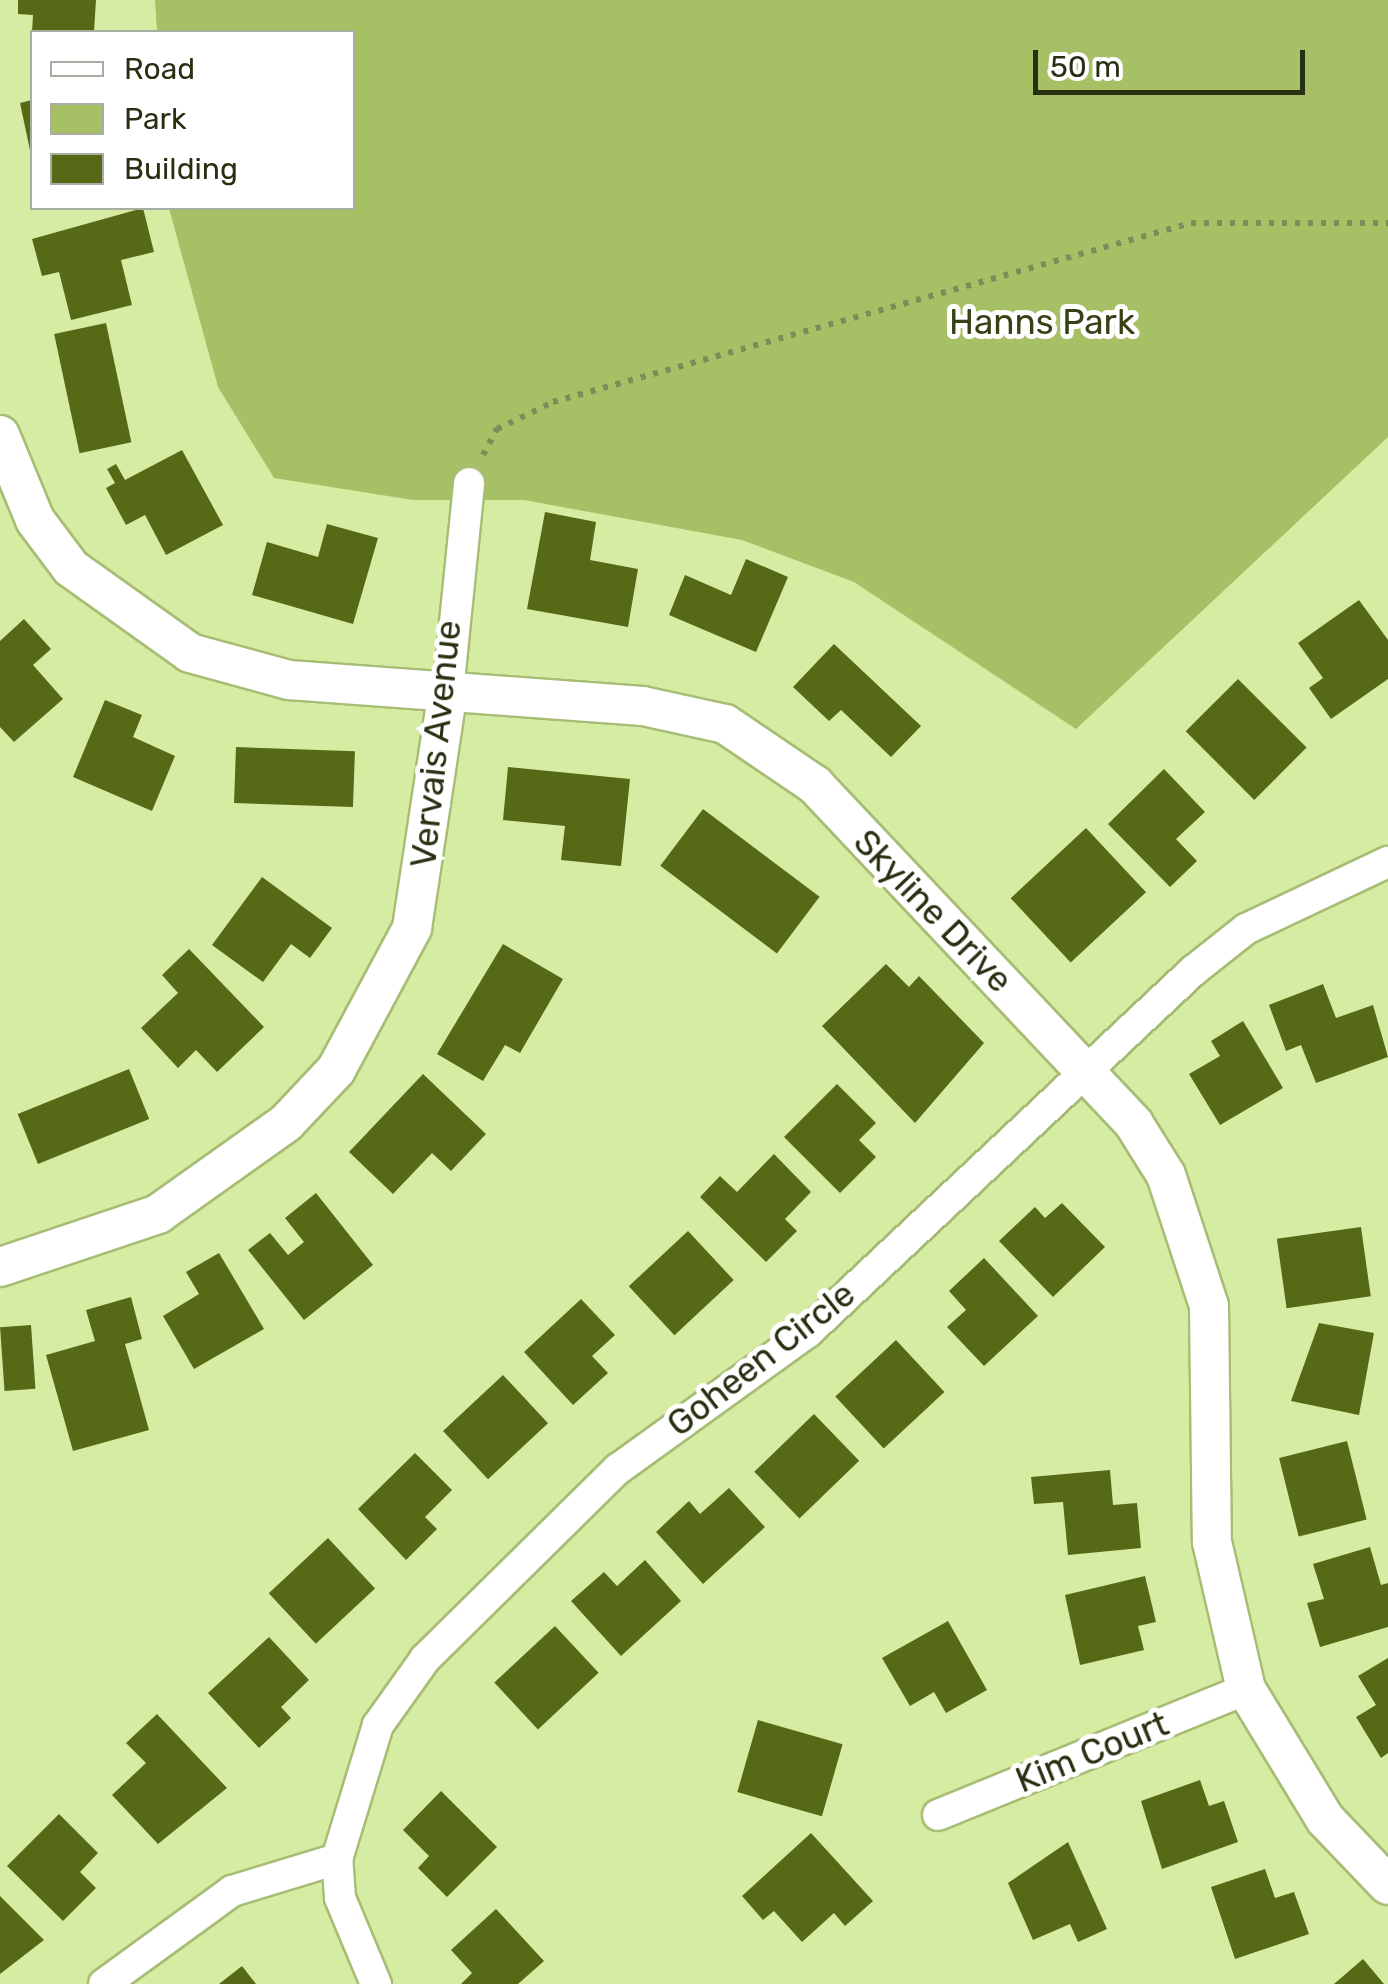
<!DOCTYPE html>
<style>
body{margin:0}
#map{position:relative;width:1388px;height:1984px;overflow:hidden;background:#d6eca2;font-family:Rubik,sans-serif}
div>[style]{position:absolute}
.green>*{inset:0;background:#a7bf65}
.building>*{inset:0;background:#566916;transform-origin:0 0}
.path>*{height:6px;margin-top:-3px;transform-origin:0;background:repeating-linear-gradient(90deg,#7d8c59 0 5px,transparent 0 13px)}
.roads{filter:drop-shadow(2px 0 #a7bc74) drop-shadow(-2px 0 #a7bc74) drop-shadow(0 2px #a7bc74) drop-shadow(0 -2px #a7bc74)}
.minor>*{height:30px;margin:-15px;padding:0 15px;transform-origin:15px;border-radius:15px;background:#fff}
.tertiary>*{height:38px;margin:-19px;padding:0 19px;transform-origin:19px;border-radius:19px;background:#fff}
span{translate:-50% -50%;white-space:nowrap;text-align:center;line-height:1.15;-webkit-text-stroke:10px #fff;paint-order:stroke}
.park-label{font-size:35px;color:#364116}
.street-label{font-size:35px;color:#283012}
.legend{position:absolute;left:30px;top:30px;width:325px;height:180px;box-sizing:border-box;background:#fff;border:2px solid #a9aca0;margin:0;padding:12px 18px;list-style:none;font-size:30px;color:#283012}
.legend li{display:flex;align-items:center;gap:20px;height:50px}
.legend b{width:50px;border:2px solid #a9aca0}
.scale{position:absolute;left:1033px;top:50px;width:272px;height:45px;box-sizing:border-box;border:5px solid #283012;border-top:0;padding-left:12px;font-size:30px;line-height:35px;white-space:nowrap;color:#283012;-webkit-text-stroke:8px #fff;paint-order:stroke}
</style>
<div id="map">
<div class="green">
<i style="clip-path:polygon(155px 0,1388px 0,1388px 437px,1076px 729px,854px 582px,742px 540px,524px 500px,413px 500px,274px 478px,218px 387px,169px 208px,352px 208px,352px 32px,157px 32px)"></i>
</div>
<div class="building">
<i style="clip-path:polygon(18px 0,96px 0,94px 32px,32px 32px,33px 15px,18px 14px)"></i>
<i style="clip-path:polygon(32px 100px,32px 155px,31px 155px,20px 103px)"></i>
<i style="clip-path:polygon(143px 208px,154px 252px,121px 260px,132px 305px,71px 320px,59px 272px,42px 276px,32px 239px)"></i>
<i style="left:106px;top:323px;width:122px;height:53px;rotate:78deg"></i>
<i style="clip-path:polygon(182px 450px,223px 525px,166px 555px,145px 515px,126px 525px,106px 488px,115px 483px,107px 469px,116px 464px,125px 480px)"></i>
<i style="clip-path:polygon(545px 512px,596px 522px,590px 560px,638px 569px,628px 627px,527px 609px)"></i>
<i style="clip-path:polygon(327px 524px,378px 538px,353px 624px,252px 595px,267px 542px,318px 557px)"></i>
<i style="clip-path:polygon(746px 559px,788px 577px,756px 652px,669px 615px,685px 575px,731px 595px)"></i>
<i style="clip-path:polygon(1359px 600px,1388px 640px,1388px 679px,1331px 719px,1309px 688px,1323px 678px,1298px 643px)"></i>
<i style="clip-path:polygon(24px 619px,51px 649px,33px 665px,63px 699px,14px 742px,0 727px,0 641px)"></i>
<i style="clip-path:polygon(834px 644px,921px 726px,891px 757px,841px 710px,829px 721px,793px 687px)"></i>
<i style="left:1238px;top:679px;width:97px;height:74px;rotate:45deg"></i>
<i style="clip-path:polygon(105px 700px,142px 715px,133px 737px,175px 756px,152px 811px,73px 777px)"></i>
<i style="left:236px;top:747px;width:119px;height:56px;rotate:2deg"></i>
<i style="clip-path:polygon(508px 767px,630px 779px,621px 866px,561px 860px,565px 826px,503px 820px)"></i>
<i style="clip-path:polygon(1164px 769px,1205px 812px,1176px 839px,1197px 861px,1170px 887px,1108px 824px)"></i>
<i style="left:703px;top:809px;width:146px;height:71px;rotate:37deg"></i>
<i style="left:1086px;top:828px;width:88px;height:103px;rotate:47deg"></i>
<i style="clip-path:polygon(262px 877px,332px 928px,310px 958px,291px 944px,263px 982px,212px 945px)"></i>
<i style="clip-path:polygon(503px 944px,563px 979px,520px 1053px,505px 1045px,483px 1081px,437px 1054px)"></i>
<i style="clip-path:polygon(189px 949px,264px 1027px,217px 1072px,196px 1050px,178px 1068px,141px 1028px,178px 993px,162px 975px)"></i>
<i style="clip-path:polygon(886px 964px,909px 987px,919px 976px,984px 1043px,915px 1123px,822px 1026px)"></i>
<i style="clip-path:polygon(1323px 984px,1336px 1018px,1373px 1005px,1388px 1057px,1316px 1083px,1301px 1045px,1286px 1051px,1269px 1005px)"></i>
<i style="clip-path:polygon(1243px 1021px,1283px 1088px,1220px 1125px,1189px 1074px,1220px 1056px,1211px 1041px)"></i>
<i style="left:129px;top:1069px;width:54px;height:120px;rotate:68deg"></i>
<i style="clip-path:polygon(423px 1074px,486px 1134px,451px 1171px,432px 1153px,393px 1194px,349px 1152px)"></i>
<i style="clip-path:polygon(837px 1084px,876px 1123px,859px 1140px,876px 1157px,840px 1193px,784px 1137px)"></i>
<i style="clip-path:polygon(774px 1154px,811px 1192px,785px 1219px,797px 1231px,766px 1262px,700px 1197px,720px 1176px,737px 1192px)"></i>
<i style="clip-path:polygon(316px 1193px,373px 1265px,304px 1320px,248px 1250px,270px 1233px,288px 1255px,304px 1242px,285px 1218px)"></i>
<i style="clip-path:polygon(1062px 1203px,1105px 1247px,1053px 1297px,999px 1241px,1035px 1207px,1045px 1218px)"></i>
<i style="left:1361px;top:1227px;width:70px;height:85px;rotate:82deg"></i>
<i style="left:688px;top:1231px;width:67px;height:81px;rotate:47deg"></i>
<i style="clip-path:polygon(219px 1253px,264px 1329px,194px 1369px,163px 1316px,199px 1294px,186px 1272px)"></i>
<i style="clip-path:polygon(984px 1258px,1038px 1316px,984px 1366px,947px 1327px,966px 1310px,949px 1291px)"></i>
<i style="clip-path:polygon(131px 1297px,142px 1339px,125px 1344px,149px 1430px,73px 1451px,46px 1355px,95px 1341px,86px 1310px)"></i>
<i style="clip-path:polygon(581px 1299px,615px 1335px,592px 1356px,608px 1373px,573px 1405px,524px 1352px)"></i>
<i style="clip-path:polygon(1319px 1323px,1374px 1333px,1359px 1415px,1291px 1401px)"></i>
<i style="left:31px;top:1325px;width:64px;height:31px;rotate:86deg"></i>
<i style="left:896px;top:1340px;width:71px;height:83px;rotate:47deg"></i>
<i style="left:503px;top:1375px;width:66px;height:82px;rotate:47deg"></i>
<i style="left:814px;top:1414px;width:65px;height:83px;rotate:46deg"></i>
<i style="left:1347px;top:1441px;width:81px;height:70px;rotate:76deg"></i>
<i style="clip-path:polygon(415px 1453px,452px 1490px,425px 1517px,437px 1529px,406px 1560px,358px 1509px)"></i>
<i style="clip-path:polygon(1110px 1470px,1113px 1505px,1137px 1503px,1141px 1548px,1068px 1555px,1063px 1502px,1034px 1504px,1031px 1477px)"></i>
<i style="clip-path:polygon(729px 1488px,765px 1527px,703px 1584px,656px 1532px,689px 1501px,700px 1514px)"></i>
<i style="left:328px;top:1538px;width:69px;height:81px;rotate:47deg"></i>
<i style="clip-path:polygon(1370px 1547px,1381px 1585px,1388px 1583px,1388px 1627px,1320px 1647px,1307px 1603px,1324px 1599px,1313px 1564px)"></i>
<i style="clip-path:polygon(645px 1560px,681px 1601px,621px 1656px,571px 1601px,604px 1572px,617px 1586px)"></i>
<i style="clip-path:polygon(1145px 1576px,1156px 1622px,1138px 1626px,1144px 1650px,1080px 1665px,1065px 1595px)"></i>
<i style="clip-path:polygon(948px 1621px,987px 1690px,946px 1713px,934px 1692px,910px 1706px,882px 1658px)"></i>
<i style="left:555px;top:1626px;width:64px;height:83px;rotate:47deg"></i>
<i style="clip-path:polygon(269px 1637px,309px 1680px,281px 1707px,291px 1718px,259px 1748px,208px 1693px)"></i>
<i style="clip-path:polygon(1388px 1658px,1388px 1753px,1381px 1758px,1356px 1717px,1376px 1705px,1358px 1676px)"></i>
<i style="clip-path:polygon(157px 1714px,227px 1788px,158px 1844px,112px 1795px,146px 1763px,126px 1743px)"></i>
<i style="left:758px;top:1720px;width:88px;height:75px;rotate:16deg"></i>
<i style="clip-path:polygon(1200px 1780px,1209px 1806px,1224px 1801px,1238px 1842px,1162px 1869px,1141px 1801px)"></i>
<i style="clip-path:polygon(441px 1791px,497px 1847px,447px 1897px,418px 1868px,429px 1856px,403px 1830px)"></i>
<i style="clip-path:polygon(59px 1814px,98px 1853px,80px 1872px,96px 1888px,63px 1921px,7px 1866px)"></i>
<i style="clip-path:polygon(811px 1833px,873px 1901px,845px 1926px,834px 1913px,802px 1942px,774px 1911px,763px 1920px,742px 1896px)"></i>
<i style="clip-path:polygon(1068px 1842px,1107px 1929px,1078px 1942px,1070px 1924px,1033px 1940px,1008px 1883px)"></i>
<i style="clip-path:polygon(1265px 1869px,1275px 1898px,1294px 1892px,1309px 1934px,1235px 1959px,1211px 1887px)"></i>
<i style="clip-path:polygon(0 1896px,44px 1940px,0 1974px)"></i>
<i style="clip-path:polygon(496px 1909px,544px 1961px,518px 1984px,461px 1984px,472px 1973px,451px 1950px)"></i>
<i style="clip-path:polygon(1363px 1959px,1384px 1984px,1334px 1984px)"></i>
<i style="clip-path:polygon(242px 1966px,256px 1984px,219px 1984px)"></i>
</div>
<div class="path">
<i style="left:483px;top:455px;width:30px;rotate:-62deg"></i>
<i style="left:497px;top:429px;width:62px;rotate:-25.7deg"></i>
<i style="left:553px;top:402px;width:663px;rotate:-15.67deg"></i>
<i style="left:1191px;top:223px;width:197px"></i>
</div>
<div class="roads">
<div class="minor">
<i style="left:448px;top:691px;width:209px;rotate:-84.2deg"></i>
<i style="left:938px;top:1815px;width:333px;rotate:-22.2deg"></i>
<i style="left:104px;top:1984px;width:158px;rotate:-36deg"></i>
<i style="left:232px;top:1891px;width:110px;rotate:-16.9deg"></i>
<i style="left:376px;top:1984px;width:93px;rotate:-112.7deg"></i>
<i style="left:340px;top:1898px;width:39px;rotate:-94deg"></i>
<i style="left:337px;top:1859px;width:140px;rotate:-73deg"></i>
<i style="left:378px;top:1725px;width:81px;rotate:-54.5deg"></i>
<i style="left:425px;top:1659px;width:271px;rotate:-44.6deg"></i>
<i style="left:618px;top:1469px;width:234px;rotate:-35.8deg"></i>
<i style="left:808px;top:1332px;width:528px;rotate:-43.16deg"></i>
<i style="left:1193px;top:971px;width:68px;rotate:-38.4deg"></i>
<i style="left:1246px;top:929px;width:157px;rotate:-25.3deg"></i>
</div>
<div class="tertiary">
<i style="left:0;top:435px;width:92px;rotate:67.6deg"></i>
<i style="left:35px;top:520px;width:60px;rotate:53.1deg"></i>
<i style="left:71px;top:568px;width:146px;rotate:35.5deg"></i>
<i style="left:190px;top:653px;width:103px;rotate:15.3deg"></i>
<i style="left:289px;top:680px;width:355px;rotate:4.2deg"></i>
<i style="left:643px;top:706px;width:84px;rotate:12.4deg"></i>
<i style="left:725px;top:724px;width:109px;rotate:34.1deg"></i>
<i style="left:815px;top:785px;width:465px;rotate:46.7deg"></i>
<i style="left:1134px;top:1124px;width:60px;rotate:57.9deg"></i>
<i style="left:1166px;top:1175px;width:138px;rotate:71.8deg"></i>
<i style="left:1209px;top:1306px;width:236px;rotate:89.3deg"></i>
<i style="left:1212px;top:1542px;width:151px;rotate:77deg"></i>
<i style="left:1246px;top:1689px;width:152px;rotate:58.7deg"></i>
<i style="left:1325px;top:1819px;width:91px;rotate:46.3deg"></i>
<i style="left:0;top:1267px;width:167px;rotate:-18.5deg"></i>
<i style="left:158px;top:1214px;width:157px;rotate:-35.4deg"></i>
<i style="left:286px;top:1123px;width:73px;rotate:-46.7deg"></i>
<i style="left:336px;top:1070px;width:161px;rotate:-61.8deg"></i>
<i style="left:412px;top:928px;width:240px;rotate:-81.4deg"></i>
</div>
</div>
<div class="park-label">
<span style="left:1042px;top:322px">Hanns Park</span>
</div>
<div class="street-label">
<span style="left:436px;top:744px;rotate:-84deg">Vervais Avenue</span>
<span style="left:933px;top:911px;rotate:46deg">Skyline Drive</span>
<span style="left:761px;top:1359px;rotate:-38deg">Goheen Circle</span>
<span style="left:1092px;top:1752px;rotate:-22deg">Kim Court</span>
</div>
<ul class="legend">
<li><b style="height:12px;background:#fff"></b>Road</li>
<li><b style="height:28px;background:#a7bf65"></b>Park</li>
<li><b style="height:28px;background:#566916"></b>Building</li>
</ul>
<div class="scale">50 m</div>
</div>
